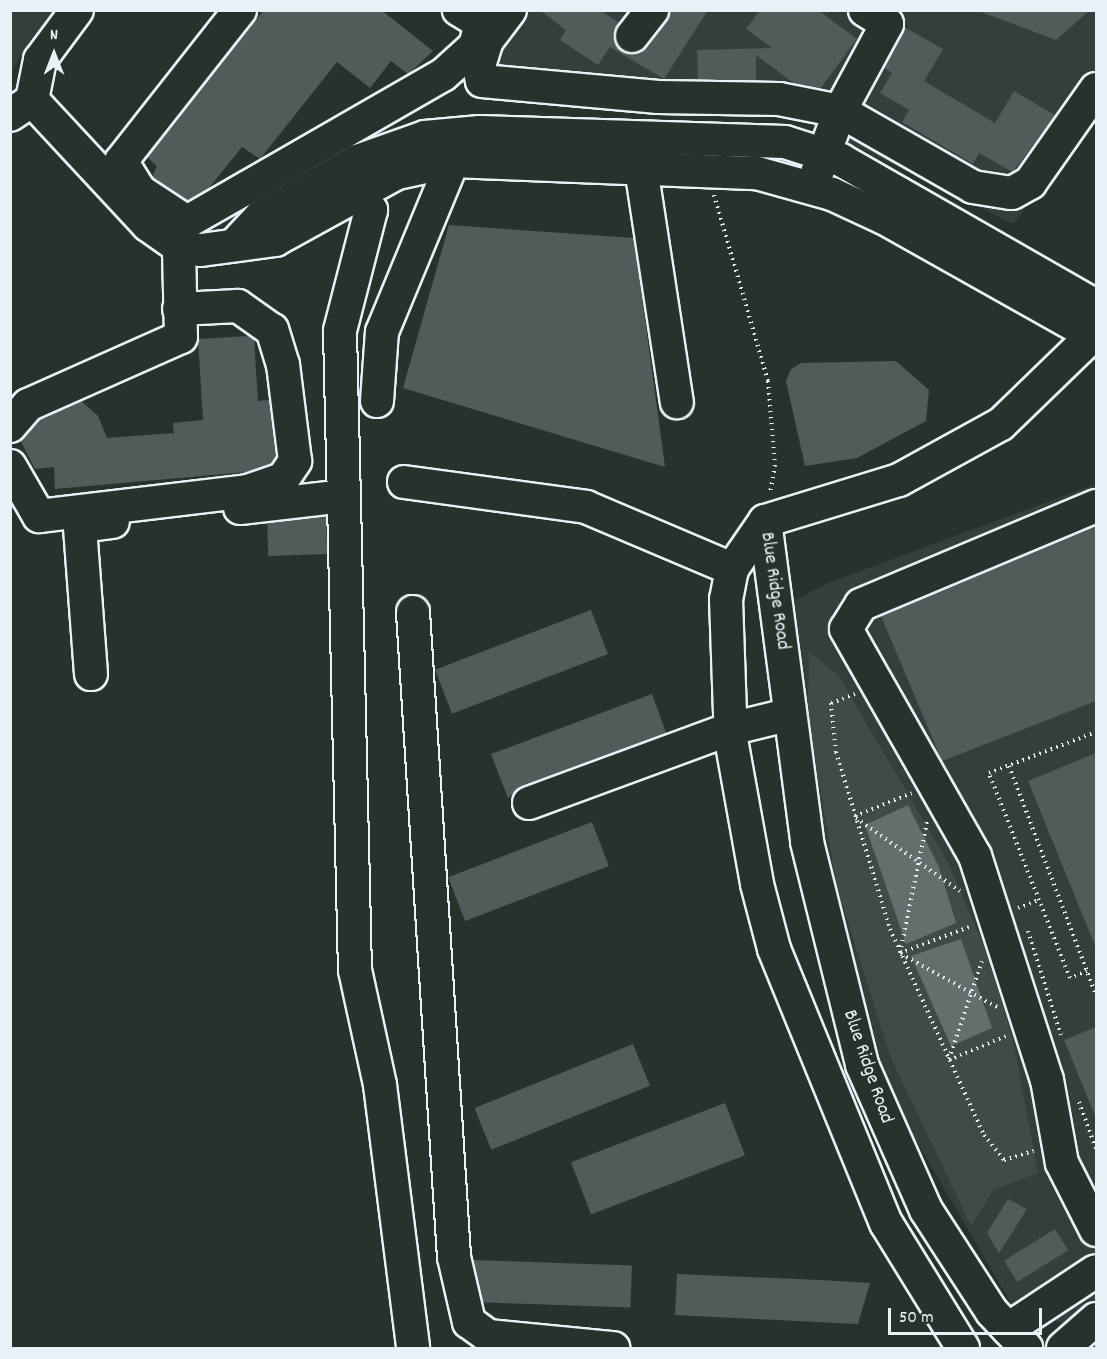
<!DOCTYPE html>
<style>
body{margin:0}
#map{position:relative;width:1107px;height:1359px;overflow:hidden;background:#26332d;font-family:Dekko,sans-serif}
div>[style]{position:absolute}
.built>*{inset:0;background:#333f3a}
.green>*{inset:0;background:#3e4b47}
.water>*{inset:0;background:#636f6d}
.building>*{inset:0;background:#505c59;transform-origin:0 0}
.path>*{height:4px;margin-top:-2px;transform-origin:0;background:repeating-linear-gradient(90deg,#e8f1f8 0 1.5px,transparent 0 6px)}
.roads{filter:drop-shadow(2px 0 #e8f1f8) drop-shadow(-2px 0 #e8f1f8) drop-shadow(0 2px #e8f1f8) drop-shadow(0 -2px #e8f1f8)}
.minor>*{height:32px;margin:-16px;padding:0 16px;transform-origin:16px;border-radius:16px;background:#26332d}
span{translate:-50% -50%;white-space:nowrap;text-align:center;line-height:1.15;-webkit-text-stroke:5px #26332d;paint-order:stroke}
.street-label{font-size:20px;color:#e8f1f8}
.frame{position:absolute;inset:0;border:12px solid #e8f1f8;pointer-events:none}
.north{position:absolute;left:24px;top:24px;width:60px;height:60px;-webkit-text-stroke:4px #26332d;paint-order:stroke;rotate:0deg;font-size:16px;font-weight:700;line-height:24px;text-align:center;color:#e8f1f8}
.north::after{content:'';display:block;margin:auto;width:21px;height:27px;background:#e8f1f8;clip-path:polygon(50% 0,100% 100%,50% 72%,0 100%)}
.scale{position:absolute;left:888px;top:1308px;width:154px;height:27px;box-sizing:border-box;border:3px solid #e8f1f8;border-top:0;padding-left:8px;font-size:18px;line-height:21px;white-space:nowrap;color:#e8f1f8;-webkit-text-stroke:4px #26332d;paint-order:stroke}
</style>
<div id="map">
<div class="built">
<i style="clip-path:polygon(11px 10px,56px 11px,11px 70px,10px 11px)"></i>
<i style="clip-path:polygon(503px 11px,1096px 11px,1096px 117px,1013px 224px,798px 117px,446px 81px)"></i>
<i style="clip-path:polygon(1096px 484px,1096px 1338px,1085px 1329px,1015px 1310px,886px 1089px,833px 913px,801px 734px,793px 602px,828px 583px)"></i>
</div>
<div class="green">
<i style="clip-path:polygon(809px 652px,838px 675px,948px 862px,985px 949px,1012px 1035px,1038px 1173px,993px 1190px,971px 1226px,890px 1056px,837px 887px,808px 718px)"></i>
</div>
<div class="water">
<i style="clip-path:polygon(908px 805px,939px 867px,956px 923px,906px 944px,865px 825px)"></i>
<i style="clip-path:polygon(961px 939px,992px 1028px,951px 1046px,911px 956px)"></i>
</div>
<div class="building">
<i style="clip-path:polygon(264px 10px,381px 10px,433px 51px,408px 74px,391px 61px,370px 88px,337px 62px,260px 159px,242px 147px,208px 189px,188px 201px,152px 177px,157px 166px,147px 157px)"></i>
<i style="clip-path:polygon(539px 10px,600px 10px,619px 23px,615px 42px,630px 54px,646px 47px,670px 10px,708px 10px,664px 79px,610px 47px,598px 65px,560px 40px,566px 30px)"></i>
<i style="clip-path:polygon(760px 10px,818px 10px,857px 39px,820px 89px,795px 84px,756px 55px,756px 81px,698px 80px,697px 50px,772px 48px,746px 29px)"></i>
<i style="clip-path:polygon(976px 10px,1090px 10px,1056px 40px)"></i>
<i style="clip-path:polygon(904px 27px,943px 49px,924px 81px,995px 123px,1014px 91px,1055px 115px,1013px 172px,979px 153px,973px 164px,902px 122px,909px 110px,880px 93px,892px 73px,884px 68px)"></i>
<i style="clip-path:polygon(449px 225px,634px 238px,665px 467px,403px 388px)"></i>
<i style="clip-path:polygon(249px 336px,254px 339px,258px 401px,269px 400px,276px 457px,271px 464px,247px 472px,55px 489px,54px 467px,35px 469px,20px 440px,39px 420px,81px 401px,98px 416px,107px 438px,174px 433px,173px 423px,203px 420px,198px 339px)"></i>
<i style="clip-path:polygon(896px 361px,929px 390px,926px 421px,857px 458px,805px 466px,786px 381px,791px 369px,801px 363px)"></i>
<i style="left:326px;top:516px;width:38px;height:59px;rotate:88deg"></i>
<i style="clip-path:polygon(1096px 525px,1096px 701px,942px 761px,881px 616px)"></i>
<i style="left:591px;top:610px;width:47px;height:167px;rotate:69deg"></i>
<i style="clip-path:polygon(652px 694px,666px 733px,523px 786px,508px 798px,491px 754px)"></i>
<i style="clip-path:polygon(1096px 753px,1096px 948px,1028px 781px)"></i>
<i style="left:592px;top:822px;width:47px;height:154px;rotate:69deg"></i>
<i style="clip-path:polygon(1096px 1027px,1096px 1118px,1064px 1040px)"></i>
<i style="left:633px;top:1044px;width:45px;height:171px;rotate:68deg"></i>
<i style="left:725px;top:1103px;width:56px;height:165px;rotate:69deg"></i>
<i style="clip-path:polygon(1008px 1199px,1027px 1209px,999px 1253px,987px 1233px)"></i>
<i style="left:1055px;top:1229px;width:25px;height:60px;rotate:58deg"></i>
<i style="left:473px;top:1260px;width:159px;height:42px;rotate:2deg"></i>
<i style="clip-path:polygon(677px 1274px,820px 1280px,870px 1283px,858px 1324px,675px 1315px)"></i>
</div>
<div class="path">
<i style="left:714px;top:195px;width:194px;rotate:73.8deg"></i>
<i style="left:768px;top:381px;width:84px;rotate:85.2deg"></i>
<i style="left:775px;top:465px;width:29px;rotate:100deg"></i>
<i style="left:855px;top:694px;width:26px;rotate:159deg"></i>
<i style="left:831px;top:703px;width:49px;rotate:84.2deg"></i>
<i style="left:836px;top:752px;width:185px;rotate:73deg"></i>
<i style="left:890px;top:929px;width:226px;rotate:65.5deg"></i>
<i style="left:984px;top:1135px;width:32px;rotate:51deg"></i>
<i style="left:1004px;top:1160px;width:31px;rotate:-17deg"></i>
<i style="left:1009px;top:766px;width:245px;rotate:69.2deg"></i>
<i style="left:855px;top:816px;width:61px;rotate:-22deg"></i>
<i style="left:856px;top:818px;width:127px;rotate:35.1deg"></i>
<i style="left:1018px;top:908px;width:22px;rotate:-21deg"></i>
<i style="left:1028px;top:931px;width:109px;rotate:72.4deg"></i>
<i style="left:900px;top:953px;width:134px;rotate:-78.4deg"></i>
<i style="left:900px;top:953px;width:77px;rotate:-20.6deg"></i>
<i style="left:901px;top:954px;width:110px;rotate:28.9deg"></i>
<i style="left:1087px;top:971px;width:18px;rotate:158deg"></i>
<i style="left:1070px;top:978px;width:220px;rotate:-111.6deg"></i>
<i style="left:989px;top:773px;width:115px;rotate:-21deg"></i>
<i style="left:949px;top:1059px;width:103px;rotate:-71.4deg"></i>
<i style="left:949px;top:1060px;width:62px;rotate:-22.8deg"></i>
<i style="left:1079px;top:1102px;width:50px;rotate:70.1deg"></i>
</div>
<div class="roads">
<div class="minor">
<i style="left:240px;top:10px;width:192px;rotate:128.2deg"></i>
<i style="left:121px;top:161px;width:36px;rotate:58deg"></i>
<i style="left:140px;top:191px;width:56px;rotate:33.4deg"></i>
<i style="left:187px;top:222px;width:295px;rotate:-29.9deg"></i>
<i style="left:443px;top:75px;width:43px;rotate:-42.2deg"></i>
<i style="left:475px;top:46px;width:24px;rotate:-75deg"></i>
<i style="left:481px;top:23px;width:26px;rotate:-149deg"></i>
<i style="left:510px;top:10px;width:38px;rotate:127deg"></i>
<i style="left:487px;top:40px;width:28px;rotate:107deg"></i>
<i style="left:479px;top:67px;width:14px;rotate:78deg"></i>
<i style="left:482px;top:81px;width:177px;rotate:5.2deg"></i>
<i style="left:658px;top:97px;width:121px;rotate:0.9deg"></i>
<i style="left:779px;top:99px;width:62px;rotate:11.1deg"></i>
<i style="left:840px;top:111px;width:99px;rotate:-61.6deg"></i>
<i style="left:887px;top:24px;width:26px;rotate:-148deg"></i>
<i style="left:632px;top:36px;width:33px;rotate:-52deg"></i>
<i style="left:32px;top:100px;width:171px;rotate:47.1deg"></i>
<i style="left:148px;top:225px;width:38px;rotate:35deg"></i>
<i style="left:179px;top:247px;width:22px;rotate:8deg"></i>
<i style="left:201px;top:250px;width:75px;rotate:-7.7deg"></i>
<i style="left:275px;top:240px;width:139px;rotate:-28.8deg"></i>
<i style="left:397px;top:173px;width:57px;rotate:-12.1deg"></i>
<i style="left:453px;top:161px;width:304px;rotate:2.3deg"></i>
<i style="left:757px;top:173px;width:78px;rotate:15.6deg"></i>
<i style="left:832px;top:194px;width:57px;rotate:24.8deg"></i>
<i style="left:884px;top:218px;width:243px;rotate:29.3deg"></i>
<i style="left:10px;top:115px;width:27px;rotate:-34deg"></i>
<i style="left:32px;top:100px;width:41px;rotate:-78.7deg"></i>
<i style="left:40px;top:60px;width:62px;rotate:-53.5deg"></i>
<i style="left:641px;top:168px;width:237px;rotate:81.3deg"></i>
<i style="left:340px;top:171px;width:50px;rotate:51.5deg"></i>
<i style="left:371px;top:210px;width:125px;rotate:104.4deg"></i>
<i style="left:340px;top:331px;width:639px;rotate:88.66deg"></i>
<i style="left:355px;top:970px;width:118px;rotate:77.7deg"></i>
<i style="left:380px;top:1085px;width:265px;rotate:82.8deg"></i>
<i style="left:817px;top:173px;width:66px;rotate:-69.6deg"></i>
<i style="left:840px;top:111px;width:153px;rotate:29.7deg"></i>
<i style="left:973px;top:187px;width:39px;rotate:9deg"></i>
<i style="left:1012px;top:193px;width:21px;rotate:-29deg"></i>
<i style="left:1030px;top:183px;width:115px;rotate:-54.9deg"></i>
<i style="left:237px;top:242px;width:35px;rotate:-47deg"></i>
<i style="left:261px;top:216px;width:111px;rotate:-29.8deg"></i>
<i style="left:357px;top:161px;width:72px;rotate:-19.4deg"></i>
<i style="left:425px;top:137px;width:55px;rotate:-5.2deg"></i>
<i style="left:480px;top:132px;width:305px;rotate:1.9deg"></i>
<i style="left:785px;top:142px;width:59px;rotate:17.8deg"></i>
<i style="left:841px;top:160px;width:294px;rotate:29.8deg"></i>
<i style="left:377px;top:401px;width:69px;rotate:-85.9deg"></i>
<i style="left:382px;top:332px;width:185px;rotate:-67.5deg"></i>
<i style="left:10px;top:426px;width:28px;rotate:-49deg"></i>
<i style="left:28px;top:405px;width:167px;rotate:-24deg"></i>
<i style="left:181px;top:337px;width:90px;rotate:-91.3deg"></i>
<i style="left:10px;top:466px;width:58px;rotate:59.9deg"></i>
<i style="left:39px;top:516px;width:210px;rotate:-6.8deg"></i>
<i style="left:248px;top:491px;width:37px;rotate:-19deg"></i>
<i style="left:283px;top:479px;width:22px;rotate:-56deg"></i>
<i style="left:295px;top:461px;width:97px;rotate:-97.1deg"></i>
<i style="left:283px;top:365px;width:37px;rotate:-107deg"></i>
<i style="left:272px;top:330px;width:42px;rotate:-144.8deg"></i>
<i style="left:238px;top:306px;width:59px;rotate:177.1deg"></i>
<i style="left:404px;top:482px;width:184px;rotate:7.8deg"></i>
<i style="left:586px;top:507px;width:159px;rotate:23deg"></i>
<i style="left:1096px;top:506px;width:255px;rotate:157.2deg"></i>
<i style="left:861px;top:605px;width:28px;rotate:122deg"></i>
<i style="left:846px;top:629px;width:261px;rotate:60.4deg"></i>
<i style="left:975px;top:856px;width:235px;rotate:72.2deg"></i>
<i style="left:1047px;top:1080px;width:84px;rotate:79.8deg"></i>
<i style="left:1062px;top:1163px;width:75px;rotate:63.1deg"></i>
<i style="left:240px;top:508px;width:104px;rotate:-6.6deg"></i>
<i style="left:765px;top:521px;width:58px;rotate:124.5deg"></i>
<i style="left:732px;top:569px;width:31px;rotate:101deg"></i>
<i style="left:726px;top:599px;width:140px;rotate:88deg"></i>
<i style="left:731px;top:739px;width:147px;rotate:79.8deg"></i>
<i style="left:757px;top:884px;width:67px;rotate:75.3deg"></i>
<i style="left:774px;top:949px;width:296px;rotate:67.8deg"></i>
<i style="left:886px;top:1223px;width:147px;rotate:58.4deg"></i>
<i style="left:765px;top:521px;width:324px;rotate:82.5deg"></i>
<i style="left:807px;top:842px;width:230px;rotate:76.1deg"></i>
<i style="left:862px;top:1065px;width:158px;rotate:66.2deg"></i>
<i style="left:926px;top:1210px;width:121px;rotate:57.1deg"></i>
<i style="left:992px;top:1312px;width:50px;rotate:46.6deg"></i>
<i style="left:765px;top:521px;width:140px;rotate:-17deg"></i>
<i style="left:899px;top:480px;width:116px;rotate:-28.8deg"></i>
<i style="left:1001px;top:424px;width:132px;rotate:-44.1deg"></i>
<i style="left:413px;top:612px;width:646px;rotate:86.36deg"></i>
<i style="left:454px;top:1257px;width:67px;rotate:77deg"></i>
<i style="left:469px;top:1322px;width:24px;rotate:36deg"></i>
<i style="left:488px;top:1336px;width:126px;rotate:5.5deg"></i>
<i style="left:91px;top:674px;width:148px;rotate:-94.3deg"></i>
<i style="left:80px;top:526px;width:33px;rotate:-7deg"></i>
<i style="left:529px;top:803px;width:214px;rotate:-20.2deg"></i>
<i style="left:730px;top:729px;width:59px;rotate:-13.8deg"></i>
<i style="left:1008px;top:1329px;width:105px;rotate:-33.4deg"></i>
<i style="left:1063px;top:1348px;width:44px;rotate:-41.3deg"></i>
</div>
</div>
<div class="street-label">
<span style="left:774px;top:591px;rotate:82deg">Blue Ridge Road</span>
<span style="left:867px;top:1067px;rotate:71deg">Blue Ridge Road</span>
</div>
<div class="frame"></div>
<div class="north">N</div>
<div class="scale">50 m</div>
</div>
